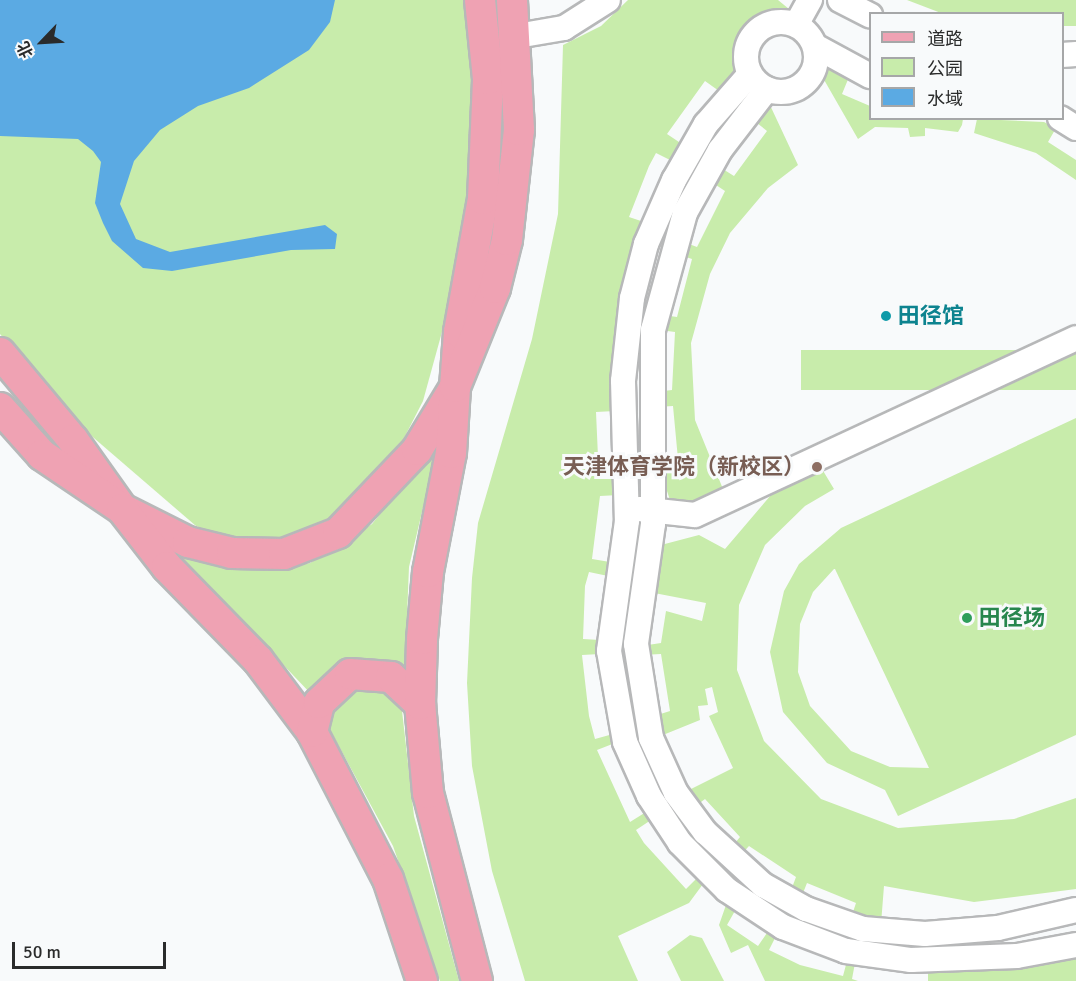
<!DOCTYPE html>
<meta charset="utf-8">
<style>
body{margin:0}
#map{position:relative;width:1076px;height:981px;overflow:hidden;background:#f8fafb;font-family:Signika,"Noto Sans SC",sans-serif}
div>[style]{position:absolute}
.green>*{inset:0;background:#c8ecab;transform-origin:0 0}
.water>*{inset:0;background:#5baae3}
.roads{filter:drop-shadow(2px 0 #b7b8b9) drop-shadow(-2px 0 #b7b8b9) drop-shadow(0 2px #b7b8b9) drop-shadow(0 -2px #b7b8b9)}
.minor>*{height:24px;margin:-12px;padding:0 12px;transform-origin:12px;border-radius:12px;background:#fff}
.minor>.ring{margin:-12px;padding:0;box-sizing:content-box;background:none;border:24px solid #fff;border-radius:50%}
.major>*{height:30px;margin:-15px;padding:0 15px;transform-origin:15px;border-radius:15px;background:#efa2b3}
.dots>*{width:16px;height:16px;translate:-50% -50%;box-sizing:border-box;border:3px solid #f8fafb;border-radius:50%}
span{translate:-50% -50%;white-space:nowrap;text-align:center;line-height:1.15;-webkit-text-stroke:6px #f8fafb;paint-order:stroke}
.culture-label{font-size:22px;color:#0d838f;font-weight:700}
.left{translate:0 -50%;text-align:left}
.education-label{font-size:22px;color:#785e54;font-weight:700}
.right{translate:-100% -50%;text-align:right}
.leisure-label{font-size:22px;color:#27864d;font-weight:700}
.legend{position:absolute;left:869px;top:12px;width:195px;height:108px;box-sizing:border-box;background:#f8fafb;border:2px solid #a6a7a8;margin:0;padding:8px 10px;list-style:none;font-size:18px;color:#2a2b2b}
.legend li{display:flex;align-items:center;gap:12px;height:30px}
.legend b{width:30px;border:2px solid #a6a7a8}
.north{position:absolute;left:12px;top:12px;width:60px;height:60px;-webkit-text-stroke:4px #f8fafb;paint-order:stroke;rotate:245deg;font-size:16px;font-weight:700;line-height:24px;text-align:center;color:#2a2b2b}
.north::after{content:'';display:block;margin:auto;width:21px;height:27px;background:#2a2b2b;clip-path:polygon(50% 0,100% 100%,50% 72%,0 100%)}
.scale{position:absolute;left:12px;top:942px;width:154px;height:27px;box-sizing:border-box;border:3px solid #2a2b2b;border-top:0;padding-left:8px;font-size:18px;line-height:21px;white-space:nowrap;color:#2a2b2b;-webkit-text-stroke:4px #f8fafb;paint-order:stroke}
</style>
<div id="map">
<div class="green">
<i style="clip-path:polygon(0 0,467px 0,475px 133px,453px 292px,423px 401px,401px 444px,372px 487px,323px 528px,264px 543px,229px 539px,196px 526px,73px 420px,0 334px)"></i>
<i style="clip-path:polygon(628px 0,778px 0,789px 9px,768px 11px,745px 24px,735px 46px,737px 71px,719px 91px,705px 81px,667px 134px,682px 144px,672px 161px,656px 153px,649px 166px,629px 217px,644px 222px,615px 411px,596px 412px,599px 479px,620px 479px,619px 495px,600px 496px,592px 559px,610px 562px,608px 576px,589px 572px,585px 586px,583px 639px,600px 640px,600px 654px,582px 655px,589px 716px,595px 739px,613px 734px,615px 743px,597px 750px,630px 822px,646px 812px,651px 820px,636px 830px,644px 843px,686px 889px,699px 876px,703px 884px,689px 903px,618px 936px,638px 981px,525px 981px,492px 871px,472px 766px,467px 683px,472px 578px,478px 523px,532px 339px,558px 214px,563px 45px,601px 26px)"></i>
<i style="clip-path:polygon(907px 0,1076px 0,1076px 26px,1063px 26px,1062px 14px,941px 13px)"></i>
<i style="clip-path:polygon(827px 69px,849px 77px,842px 94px,870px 106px,870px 118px,963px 119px,962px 125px,958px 132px,925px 128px,925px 136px,910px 137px,908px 128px,875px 127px,858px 139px,823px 78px)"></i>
<i style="clip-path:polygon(769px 103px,798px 165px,768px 188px,730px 233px,710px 274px,691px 343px,695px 420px,725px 494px,699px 506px,671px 503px,661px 473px,679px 470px,673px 406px,656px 407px,655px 392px,672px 390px,675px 332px,660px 330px,663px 315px,677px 317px,692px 259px,677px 254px,681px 241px,697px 247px,725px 191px,710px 181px,718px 166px,734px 176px,767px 131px,752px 119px)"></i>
<i style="clip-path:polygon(977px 119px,1044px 122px,1056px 128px,1048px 142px,1076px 160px,1076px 180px,1036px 153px,974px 133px)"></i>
<i style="left:1076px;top:350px;width:40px;height:275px;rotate:90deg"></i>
<i style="clip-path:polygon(evenodd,1076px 418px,1076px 735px,898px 816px,885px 790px,827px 763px,783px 712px,770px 652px,784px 591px,799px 564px,841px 528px,1076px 418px,834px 569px,835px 569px,929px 768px,890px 767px,851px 751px,810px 706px,798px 672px,800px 624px,813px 592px,834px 569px)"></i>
<i style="clip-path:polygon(439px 440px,409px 567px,405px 664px,398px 671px,312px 695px,178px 554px,277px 568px,310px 563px,372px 524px)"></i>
<i style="clip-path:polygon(822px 469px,834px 489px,805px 506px,765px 545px,739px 605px,737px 670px,764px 741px,821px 799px,898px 828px,1014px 819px,1076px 798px,1076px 889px,974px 902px,884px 886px,881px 924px,851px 918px,856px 903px,807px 883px,801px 898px,790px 893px,796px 877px,749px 846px,739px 857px,730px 849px,740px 837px,705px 799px,693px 808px,689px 790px,733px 768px,709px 716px,718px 712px,712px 687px,705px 689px,708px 705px,698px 706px,700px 720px,663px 735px,651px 717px,670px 711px,661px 654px,642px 655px,641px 646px,661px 643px,666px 611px,702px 621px,706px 603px,649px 592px,661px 545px,699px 535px,725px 549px,771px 495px)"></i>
<i style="clip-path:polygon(376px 683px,401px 702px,414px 816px,459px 981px,440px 981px,393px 846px,329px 728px,328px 715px,343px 690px)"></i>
<i style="clip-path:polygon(726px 905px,736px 909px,727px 925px,758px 946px,769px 930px,777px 934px,769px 950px,800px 965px,843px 976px,847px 961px,855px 963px,852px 979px,858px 981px,765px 981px,748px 945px,731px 953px,719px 925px)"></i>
<i style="clip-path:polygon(690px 935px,702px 938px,724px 981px,681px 981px,667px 952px)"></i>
<i style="clip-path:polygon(1076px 952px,1076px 981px,928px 981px,928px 970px,975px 969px)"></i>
</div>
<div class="water">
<i style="clip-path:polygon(0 0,335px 0,330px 22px,309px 50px,249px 88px,198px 106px,160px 130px,134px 161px,120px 204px,136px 239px,170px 252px,325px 225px,337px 234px,335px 249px,291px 250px,172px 271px,143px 268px,112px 241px,103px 223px,95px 203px,101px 162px,93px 151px,78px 139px,0 136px)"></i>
</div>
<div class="roads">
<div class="minor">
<i style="left:840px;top:0;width:34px;rotate:27deg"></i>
<i class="ring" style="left:746px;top:22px;width:46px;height:46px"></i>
<i style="left:796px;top:25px;width:29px;rotate:-61deg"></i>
<i style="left:517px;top:36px;width:48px;rotate:-9.7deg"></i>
<i style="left:564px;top:28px;width:52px;rotate:-32.5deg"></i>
<i style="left:815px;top:46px;width:63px;rotate:28.6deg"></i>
<i style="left:1062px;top:55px;width:14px;rotate:-4deg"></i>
<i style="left:750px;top:74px;width:67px;rotate:131.3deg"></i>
<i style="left:706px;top:124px;width:64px;rotate:119.7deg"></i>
<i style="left:674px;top:180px;width:70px;rotate:113.6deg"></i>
<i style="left:646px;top:244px;width:56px;rotate:104.5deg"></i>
<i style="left:632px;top:298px;width:83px;rotate:96.2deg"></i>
<i style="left:623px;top:381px;width:140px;rotate:88.4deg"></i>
<i style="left:627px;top:521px;width:131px;rotate:97.9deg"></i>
<i style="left:609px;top:651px;width:92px;rotate:80deg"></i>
<i style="left:625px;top:742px;width:59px;rotate:66deg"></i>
<i style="left:649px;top:796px;width:56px;rotate:56.6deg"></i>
<i style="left:680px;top:843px;width:66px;rotate:45deg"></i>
<i style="left:727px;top:890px;width:67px;rotate:33.5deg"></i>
<i style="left:783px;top:927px;width:67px;rotate:20.9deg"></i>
<i style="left:846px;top:951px;width:66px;rotate:7.9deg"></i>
<i style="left:911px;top:960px;width:106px;rotate:-2.2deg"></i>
<i style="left:1017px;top:956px;width:60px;rotate:-10.6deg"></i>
<i style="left:767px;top:89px;width:77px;rotate:127.6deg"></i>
<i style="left:720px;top:150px;width:72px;rotate:119.1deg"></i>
<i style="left:685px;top:213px;width:121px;rotate:105.3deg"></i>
<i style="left:653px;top:330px;width:194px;rotate:90deg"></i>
<i style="left:653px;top:524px;width:121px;rotate:98.1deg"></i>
<i style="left:636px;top:644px;width:95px;rotate:80.9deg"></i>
<i style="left:651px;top:738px;width:60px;rotate:65.6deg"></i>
<i style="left:676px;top:793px;width:49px;rotate:53.4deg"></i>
<i style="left:705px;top:832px;width:79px;rotate:42.4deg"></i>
<i style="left:763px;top:885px;width:49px;rotate:29.2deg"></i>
<i style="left:806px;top:909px;width:60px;rotate:19.3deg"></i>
<i style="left:863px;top:929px;width:62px;rotate:4.6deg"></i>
<i style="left:925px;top:934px;width:73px;rotate:-4.7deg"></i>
<i style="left:998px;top:928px;width:80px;rotate:-13deg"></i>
<i style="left:1060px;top:118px;width:19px;rotate:32deg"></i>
<i style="left:639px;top:509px;width:56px;rotate:6.1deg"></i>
<i style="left:695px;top:515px;width:420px;rotate:-24.9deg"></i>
</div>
<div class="major">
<i style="left:0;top:353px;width:114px;rotate:50deg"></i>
<i style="left:73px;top:440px;width:85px;rotate:54.6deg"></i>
<i style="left:122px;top:509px;width:74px;rotate:26.6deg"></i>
<i style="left:188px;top:542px;width:45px;rotate:14deg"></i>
<i style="left:232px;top:553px;width:52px;rotate:1.1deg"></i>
<i style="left:284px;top:554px;width:58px;rotate:-21.3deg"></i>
<i style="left:338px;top:533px;width:115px;rotate:-46.4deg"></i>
<i style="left:417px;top:450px;width:74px;rotate:-58.9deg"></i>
<i style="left:455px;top:387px;width:55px;rotate:-85.8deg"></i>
<i style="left:459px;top:332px;width:135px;rotate:-79.8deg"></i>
<i style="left:483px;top:199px;width:120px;rotate:-87.6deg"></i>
<i style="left:488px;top:79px;width:79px;rotate:-95.8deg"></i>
<i style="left:0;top:408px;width:63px;rotate:48.2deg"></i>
<i style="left:42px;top:455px;width:97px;rotate:34deg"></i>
<i style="left:122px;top:509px;width:73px;rotate:52.2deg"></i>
<i style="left:167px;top:567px;width:130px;rotate:45.6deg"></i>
<i style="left:258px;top:660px;width:90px;rotate:53.1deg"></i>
<i style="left:312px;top:732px;width:165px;rotate:62.7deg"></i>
<i style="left:388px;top:879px;width:108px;rotate:71.6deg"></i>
<i style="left:312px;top:732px;width:30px;rotate:-76deg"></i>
<i style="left:319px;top:703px;width:42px;rotate:-43.1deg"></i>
<i style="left:350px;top:674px;width:41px;rotate:4.2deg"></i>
<i style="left:391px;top:677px;width:40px;rotate:43deg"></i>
<i style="left:477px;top:981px;width:194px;rotate:-104.6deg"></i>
<i style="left:428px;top:793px;width:89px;rotate:-95.1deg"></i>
<i style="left:420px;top:704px;width:65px;rotate:-88.2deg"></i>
<i style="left:422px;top:639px;width:67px;rotate:-84.9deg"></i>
<i style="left:428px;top:572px;width:121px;rotate:-79.1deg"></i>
<i style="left:451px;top:453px;width:66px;rotate:-86.5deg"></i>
<i style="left:455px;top:387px;width:107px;rotate:-68deg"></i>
<i style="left:495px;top:288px;width:49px;rotate:-76deg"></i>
<i style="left:507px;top:240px;width:111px;rotate:-83.8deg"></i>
<i style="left:519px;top:130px;width:130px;rotate:-93.1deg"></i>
</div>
</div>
<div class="dots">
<i style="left:886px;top:316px;background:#0f9aa8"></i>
<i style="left:817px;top:467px;background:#8d6e63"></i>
<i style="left:967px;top:618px;background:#2e9e5b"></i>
</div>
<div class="culture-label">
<span class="left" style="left:898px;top:316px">田径馆</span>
</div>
<div class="education-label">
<span class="right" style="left:805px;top:467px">天津体育学院（新校区）</span>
</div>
<div class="leisure-label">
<span class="left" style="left:979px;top:618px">田径场</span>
</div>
<ul class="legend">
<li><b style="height:8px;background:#efa2b3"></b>道路</li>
<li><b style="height:16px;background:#c8ecab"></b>公园</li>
<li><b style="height:16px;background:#5baae3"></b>水域</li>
</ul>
<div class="north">北</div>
<div class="scale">50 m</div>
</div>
